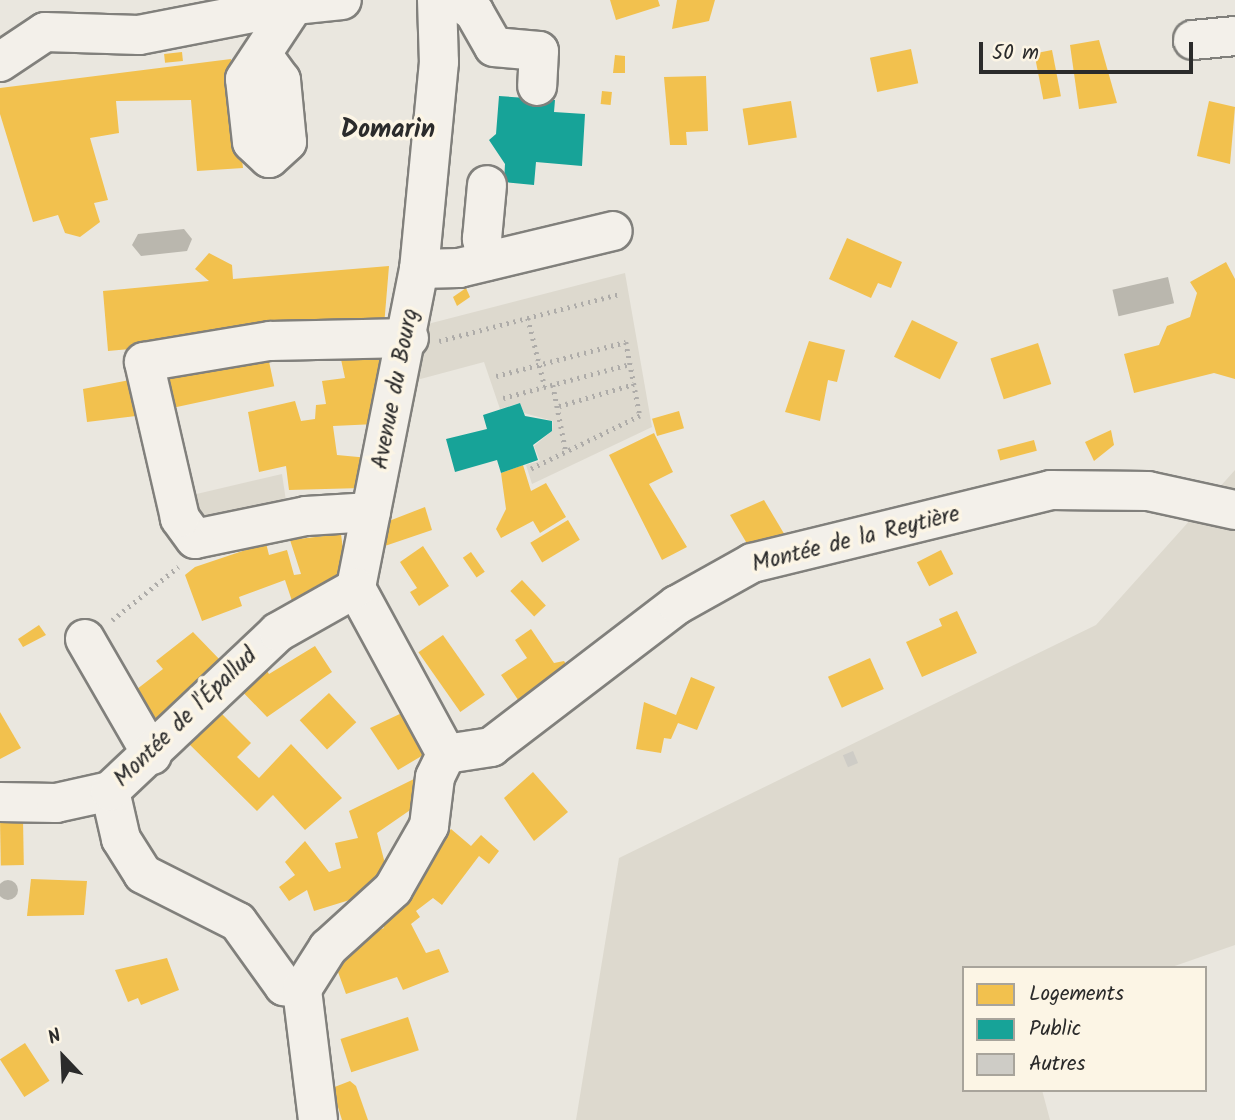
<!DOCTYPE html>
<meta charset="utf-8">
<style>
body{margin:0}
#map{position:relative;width:1235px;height:1120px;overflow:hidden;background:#eae7df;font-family:Kalam,sans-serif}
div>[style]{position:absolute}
.built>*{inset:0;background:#ddd9ce}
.water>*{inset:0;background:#bab7ae;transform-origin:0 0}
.round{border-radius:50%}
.homes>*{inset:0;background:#f2c14e;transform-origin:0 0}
.public>*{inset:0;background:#17a398}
.building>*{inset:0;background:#ceccc6;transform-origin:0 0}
.path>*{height:4.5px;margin-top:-2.25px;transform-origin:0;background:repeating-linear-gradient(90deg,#aeaca9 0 2px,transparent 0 7px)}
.roads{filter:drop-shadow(2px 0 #81807c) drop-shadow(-2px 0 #81807c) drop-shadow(0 2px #81807c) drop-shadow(0 -2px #81807c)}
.minor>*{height:38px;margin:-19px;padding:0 19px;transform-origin:19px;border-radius:19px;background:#f3f0ea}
span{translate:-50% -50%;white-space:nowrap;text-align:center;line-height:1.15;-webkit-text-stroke:7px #fcf5e5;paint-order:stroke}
.street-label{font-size:23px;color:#2b2b2b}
.quarter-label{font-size:26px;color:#2b2b2b;font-weight:700}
.legend{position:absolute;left:962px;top:966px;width:245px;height:126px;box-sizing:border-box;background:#fcf5e5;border:2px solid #a8a49b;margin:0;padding:9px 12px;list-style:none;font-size:21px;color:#2b2b2b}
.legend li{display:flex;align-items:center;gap:14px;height:35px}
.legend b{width:35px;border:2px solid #a8a49b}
.north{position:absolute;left:28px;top:1022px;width:70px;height:70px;-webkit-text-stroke:5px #fcf5e5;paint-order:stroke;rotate:337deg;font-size:19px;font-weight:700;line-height:28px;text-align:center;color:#2b2b2b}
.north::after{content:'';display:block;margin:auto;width:24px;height:32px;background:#2b2b2b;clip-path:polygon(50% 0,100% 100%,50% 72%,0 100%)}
.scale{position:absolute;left:979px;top:42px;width:214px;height:32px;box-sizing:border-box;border:4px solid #2b2b2b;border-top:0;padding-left:9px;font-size:21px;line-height:24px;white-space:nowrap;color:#2b2b2b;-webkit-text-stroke:5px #fcf5e5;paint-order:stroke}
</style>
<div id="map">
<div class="built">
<i style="clip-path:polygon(625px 273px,652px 427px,532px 484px,526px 465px,540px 461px,534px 446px,552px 431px,553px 421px,524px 413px,520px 403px,500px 409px,484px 362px,413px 381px,420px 326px)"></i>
<i style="clip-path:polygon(1235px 470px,1235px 945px,1169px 968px,964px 968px,964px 1090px,1042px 1090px,1050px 1120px,576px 1120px,619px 858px,1096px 625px)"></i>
<i style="clip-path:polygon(282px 474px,286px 501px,213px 518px,195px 513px,188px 496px)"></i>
</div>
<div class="water">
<i style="clip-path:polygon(184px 229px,192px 239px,187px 251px,141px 256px,132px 245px,138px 234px)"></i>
<i style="left:1168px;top:277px;width:27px;height:57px;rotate:77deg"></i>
<i class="round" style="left:-2px;top:880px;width:20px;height:20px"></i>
</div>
<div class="homes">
<i style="clip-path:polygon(610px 0,658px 0,660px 6px,616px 20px)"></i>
<i style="clip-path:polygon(677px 0,715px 0,709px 21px,672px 29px)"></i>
<i style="clip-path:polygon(1099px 40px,1117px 103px,1079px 109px,1070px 45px)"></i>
<i style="left:911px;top:49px;width:35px;height:42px;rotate:78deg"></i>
<i style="left:1052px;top:50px;width:47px;height:18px;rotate:79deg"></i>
<i style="left:182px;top:52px;width:9px;height:18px;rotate:84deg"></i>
<i style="clip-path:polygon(615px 55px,625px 56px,625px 73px,613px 73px)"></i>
<i style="clip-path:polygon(231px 59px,243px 168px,197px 171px,191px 100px,116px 101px,119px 133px,90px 138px,108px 200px,94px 203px,100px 222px,80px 237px,65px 233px,58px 215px,33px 222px,0 114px,0 88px)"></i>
<i style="clip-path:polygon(706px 76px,708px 131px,686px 132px,687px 145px,670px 145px,664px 77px)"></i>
<i style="left:602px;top:91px;width:10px;height:13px;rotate:6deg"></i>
<i style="left:791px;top:101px;width:37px;height:49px;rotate:81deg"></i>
<i style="clip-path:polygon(1209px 101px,1235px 107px,1230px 164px,1197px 156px)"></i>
<i style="clip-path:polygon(847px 238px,902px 262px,891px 288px,878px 283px,871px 298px,829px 279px)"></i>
<i style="clip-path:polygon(209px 253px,232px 265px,233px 279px,389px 266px,384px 326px,108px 351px,103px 291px,209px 281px,195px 269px)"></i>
<i style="clip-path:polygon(1226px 262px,1235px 279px,1235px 379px,1214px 373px,1134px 393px,1124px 354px,1159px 345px,1167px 326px,1190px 317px,1197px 293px,1190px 282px)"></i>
<i style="clip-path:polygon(466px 288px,470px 297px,457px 306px,453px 297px)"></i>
<i style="left:912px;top:320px;width:51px;height:41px;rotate:26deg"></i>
<i style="clip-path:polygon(809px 341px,845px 350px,837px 382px,828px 380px,820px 421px,785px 412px)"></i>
<i style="left:1038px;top:343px;width:43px;height:50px;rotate:72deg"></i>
<i style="clip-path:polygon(387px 348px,376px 424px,333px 426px,337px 455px,369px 458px,362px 488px,289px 490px,286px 466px,259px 472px,248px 412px,295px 401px,301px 421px,315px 419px,316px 405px,326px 404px,322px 381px,345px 378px,339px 350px)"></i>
<i style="left:267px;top:352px;width:35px;height:114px;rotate:78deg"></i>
<i style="clip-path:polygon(135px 379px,151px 430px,140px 432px,136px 416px,87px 422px,83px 389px)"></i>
<i style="left:679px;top:411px;width:18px;height:28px;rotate:74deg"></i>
<i style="clip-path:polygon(1111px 430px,1114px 445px,1094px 461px,1085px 442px)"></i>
<i style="clip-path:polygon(654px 433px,673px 472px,649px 484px,687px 547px,662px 560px,609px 455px)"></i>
<i style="left:1034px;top:440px;width:11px;height:38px;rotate:75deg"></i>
<i style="clip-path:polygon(523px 465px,531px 491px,546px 483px,566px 517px,540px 533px,533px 521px,501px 538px,496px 529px,506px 509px,501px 473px)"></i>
<i style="clip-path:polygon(764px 500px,789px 542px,752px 552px,730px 515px)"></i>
<i style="clip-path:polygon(425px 507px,432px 530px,376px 549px,376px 526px)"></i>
<i style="left:568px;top:520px;width:23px;height:44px;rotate:59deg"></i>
<i style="clip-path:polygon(341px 534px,346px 572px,294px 607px,285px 580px,239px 597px,242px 606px,202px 621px,185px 575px,195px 567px,266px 543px,269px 555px,287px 550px,294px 575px,301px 574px,290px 540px)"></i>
<i style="clip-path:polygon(423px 546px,449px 586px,419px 606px,410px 592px,417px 588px,400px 562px)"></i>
<i style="left:941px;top:550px;width:27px;height:27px;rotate:63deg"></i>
<i style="left:471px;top:552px;width:24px;height:10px;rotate:55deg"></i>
<i style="left:522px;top:580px;width:35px;height:16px;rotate:47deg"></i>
<i style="clip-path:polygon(957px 611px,977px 653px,922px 677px,906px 642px,942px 626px,939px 619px)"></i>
<i style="clip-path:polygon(39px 625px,46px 635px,23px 647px,18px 639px)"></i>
<i style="clip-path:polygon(531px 629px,554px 663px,564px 661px,575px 678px,523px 707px,501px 675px,527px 658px,515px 640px)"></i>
<i style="clip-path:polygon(193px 632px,222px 662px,152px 727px,128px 696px,163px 669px,156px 661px)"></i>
<i style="left:443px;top:635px;width:73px;height:30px;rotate:55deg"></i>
<i style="clip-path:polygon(315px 646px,332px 672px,267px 717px,236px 685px,262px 663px,269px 674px)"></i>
<i style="left:870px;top:658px;width:34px;height:46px;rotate:66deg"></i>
<i style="clip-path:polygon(691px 677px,715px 687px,697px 730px,678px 723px,671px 739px,664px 738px,661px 753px,636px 749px,644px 702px,676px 715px)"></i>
<i style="left:329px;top:693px;width:40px;height:40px;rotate:47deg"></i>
<i style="clip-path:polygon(215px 707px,251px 743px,237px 757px,259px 778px,291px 744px,342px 798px,305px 830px,273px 795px,257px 811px,184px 739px)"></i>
<i style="clip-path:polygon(0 712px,21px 748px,0 759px)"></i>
<i style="clip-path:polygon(404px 712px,425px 754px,398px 770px,370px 728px)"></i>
<i style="clip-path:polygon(533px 772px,568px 812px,534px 841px,504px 798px)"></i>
<i style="clip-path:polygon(416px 778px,422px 792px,412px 798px,416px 806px,377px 833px,388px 875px,369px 894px,314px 911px,307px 890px,289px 901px,279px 887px,295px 875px,285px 862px,305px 841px,329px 872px,341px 868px,335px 843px,358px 838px,349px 811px)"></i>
<i style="left:23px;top:818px;width:47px;height:23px;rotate:89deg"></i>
<i style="clip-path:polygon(451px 829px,471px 846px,481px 835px,499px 851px,489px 864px,479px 856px,442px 905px,433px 898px,416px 911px,420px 917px,411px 924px,426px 953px,439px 949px,449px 972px,403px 990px,397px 977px,346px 994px,334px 961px,352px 941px,384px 928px,379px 917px)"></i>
<i style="clip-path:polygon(31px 879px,87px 881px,84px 915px,27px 916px)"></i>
<i style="clip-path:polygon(167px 958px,179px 990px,141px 1005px,138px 998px,128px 1002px,115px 970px)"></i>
<i style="left:408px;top:1017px;width:35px;height:71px;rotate:72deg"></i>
<i style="left:25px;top:1043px;width:45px;height:30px;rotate:57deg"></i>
<i style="clip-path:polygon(350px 1081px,356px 1086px,368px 1120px,342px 1120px,332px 1088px)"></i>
</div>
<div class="public">
<i style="clip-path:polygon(499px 96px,555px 100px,554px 112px,585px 114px,582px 166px,536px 162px,534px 185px,504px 182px,505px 164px,489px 140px,496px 134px)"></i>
<i style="clip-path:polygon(520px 403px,525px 416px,552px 421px,552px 431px,533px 445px,538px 460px,501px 473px,497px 460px,455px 472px,446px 439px,487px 429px,483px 415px)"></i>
</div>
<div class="building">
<i style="left:853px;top:751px;width:13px;height:11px;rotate:67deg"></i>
</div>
<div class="path">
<i style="left:528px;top:318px;width:71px;rotate:76.2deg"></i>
<i style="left:439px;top:341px;width:186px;rotate:-14.6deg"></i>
<i style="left:496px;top:376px;width:134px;rotate:-14.7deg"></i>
<i style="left:626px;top:342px;width:75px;rotate:79.3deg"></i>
<i style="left:640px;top:416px;width:121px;rotate:154.1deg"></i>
<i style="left:553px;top:385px;width:68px;rotate:79deg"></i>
<i style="left:503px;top:398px;width:131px;rotate:-15deg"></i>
<i style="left:559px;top:406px;width:78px;rotate:-16.3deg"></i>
<i style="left:112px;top:620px;width:85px;rotate:-38.8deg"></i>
</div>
<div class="roads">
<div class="minor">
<i style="left:437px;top:0;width:62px;rotate:88.2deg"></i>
<i style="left:439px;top:62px;width:208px;rotate:95.5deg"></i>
<i style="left:419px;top:269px;width:325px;rotate:101.2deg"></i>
<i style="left:356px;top:588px;width:189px;rotate:61.5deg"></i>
<i style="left:457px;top:0;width:21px;rotate:35deg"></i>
<i style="left:474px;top:12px;width:40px;rotate:60.3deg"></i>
<i style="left:494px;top:47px;width:45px;rotate:5.1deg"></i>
<i style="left:539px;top:51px;width:35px;rotate:93deg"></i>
<i style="left:1193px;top:40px;width:42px;rotate:-5.4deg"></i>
<i style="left:264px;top:57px;width:29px;rotate:54deg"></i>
<i style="left:281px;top:80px;width:62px;rotate:84.5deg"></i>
<i style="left:287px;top:142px;width:24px;rotate:138deg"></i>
<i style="left:269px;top:158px;width:23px;rotate:-137deg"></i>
<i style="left:252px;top:142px;width:63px;rotate:-96.3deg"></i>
<i style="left:245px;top:79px;width:89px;rotate:-56.5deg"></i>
<i style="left:294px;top:5px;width:48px;rotate:-5.9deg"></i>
<i style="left:0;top:62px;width:54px;rotate:-33.7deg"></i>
<i style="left:45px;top:32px;width:94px;rotate:1.8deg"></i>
<i style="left:139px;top:35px;width:158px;rotate:-11deg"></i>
<i style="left:487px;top:261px;width:23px;rotate:-103deg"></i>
<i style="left:482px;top:239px;width:54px;rotate:-84.7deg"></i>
<i style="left:419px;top:269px;width:40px;rotate:-1.4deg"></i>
<i style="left:459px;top:268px;width:158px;rotate:-13.5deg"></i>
<i style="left:371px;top:512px;width:65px;rotate:176.5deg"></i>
<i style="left:306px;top:516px;width:113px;rotate:168.3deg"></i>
<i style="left:195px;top:539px;width:26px;rotate:-126deg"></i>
<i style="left:180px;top:518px;width:160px;rotate:-103deg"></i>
<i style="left:144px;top:362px;width:128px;rotate:-9.5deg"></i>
<i style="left:270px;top:341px;width:139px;rotate:-1.2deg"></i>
<i style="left:85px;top:639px;width:134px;rotate:60deg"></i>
<i style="left:446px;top:754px;width:46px;rotate:-8.8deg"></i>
<i style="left:491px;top:747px;width:234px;rotate:-37.4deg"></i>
<i style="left:677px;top:605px;width:86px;rotate:-29.2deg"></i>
<i style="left:752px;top:563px;width:308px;rotate:-13.7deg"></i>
<i style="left:1051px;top:490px;width:97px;rotate:0.6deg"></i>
<i style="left:1148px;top:491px;width:89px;rotate:12.3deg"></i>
<i style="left:110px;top:791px;width:49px;rotate:77.1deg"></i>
<i style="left:121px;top:839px;width:41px;rotate:57.8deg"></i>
<i style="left:143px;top:874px;width:106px;rotate:26.8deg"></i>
<i style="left:238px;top:922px;width:79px;rotate:54.3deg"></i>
<i style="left:284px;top:986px;width:18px;rotate:9deg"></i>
<i style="left:0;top:802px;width:56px;rotate:1deg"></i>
<i style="left:56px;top:803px;width:55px;rotate:-12.5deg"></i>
<i style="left:110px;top:791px;width:231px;rotate:-43.4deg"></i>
<i style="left:278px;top:632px;width:90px;rotate:-29.4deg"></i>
<i style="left:318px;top:1120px;width:132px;rotate:-97deg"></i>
<i style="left:302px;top:989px;width:49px;rotate:-57.6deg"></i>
<i style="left:328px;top:948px;width:88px;rotate:-42.2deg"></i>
<i style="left:393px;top:889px;width:73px;rotate:-60.3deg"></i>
<i style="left:429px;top:826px;width:49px;rotate:-83deg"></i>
<i style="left:435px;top:777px;width:25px;rotate:-64deg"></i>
</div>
</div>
<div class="street-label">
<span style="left:396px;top:389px;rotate:-79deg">Avenue du Bourg</span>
<span style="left:856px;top:540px;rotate:-14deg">Montée de la Reytière</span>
<span style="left:186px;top:718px;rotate:-44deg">Montée de l'Épallud</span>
</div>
<div class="quarter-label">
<span style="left:388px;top:131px">Domarin</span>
</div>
<ul class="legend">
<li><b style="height:19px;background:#f2c14e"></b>Logements</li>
<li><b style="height:19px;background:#17a398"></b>Public</li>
<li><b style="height:19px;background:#ceccc6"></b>Autres</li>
</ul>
<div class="north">N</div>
<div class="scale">50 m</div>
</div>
